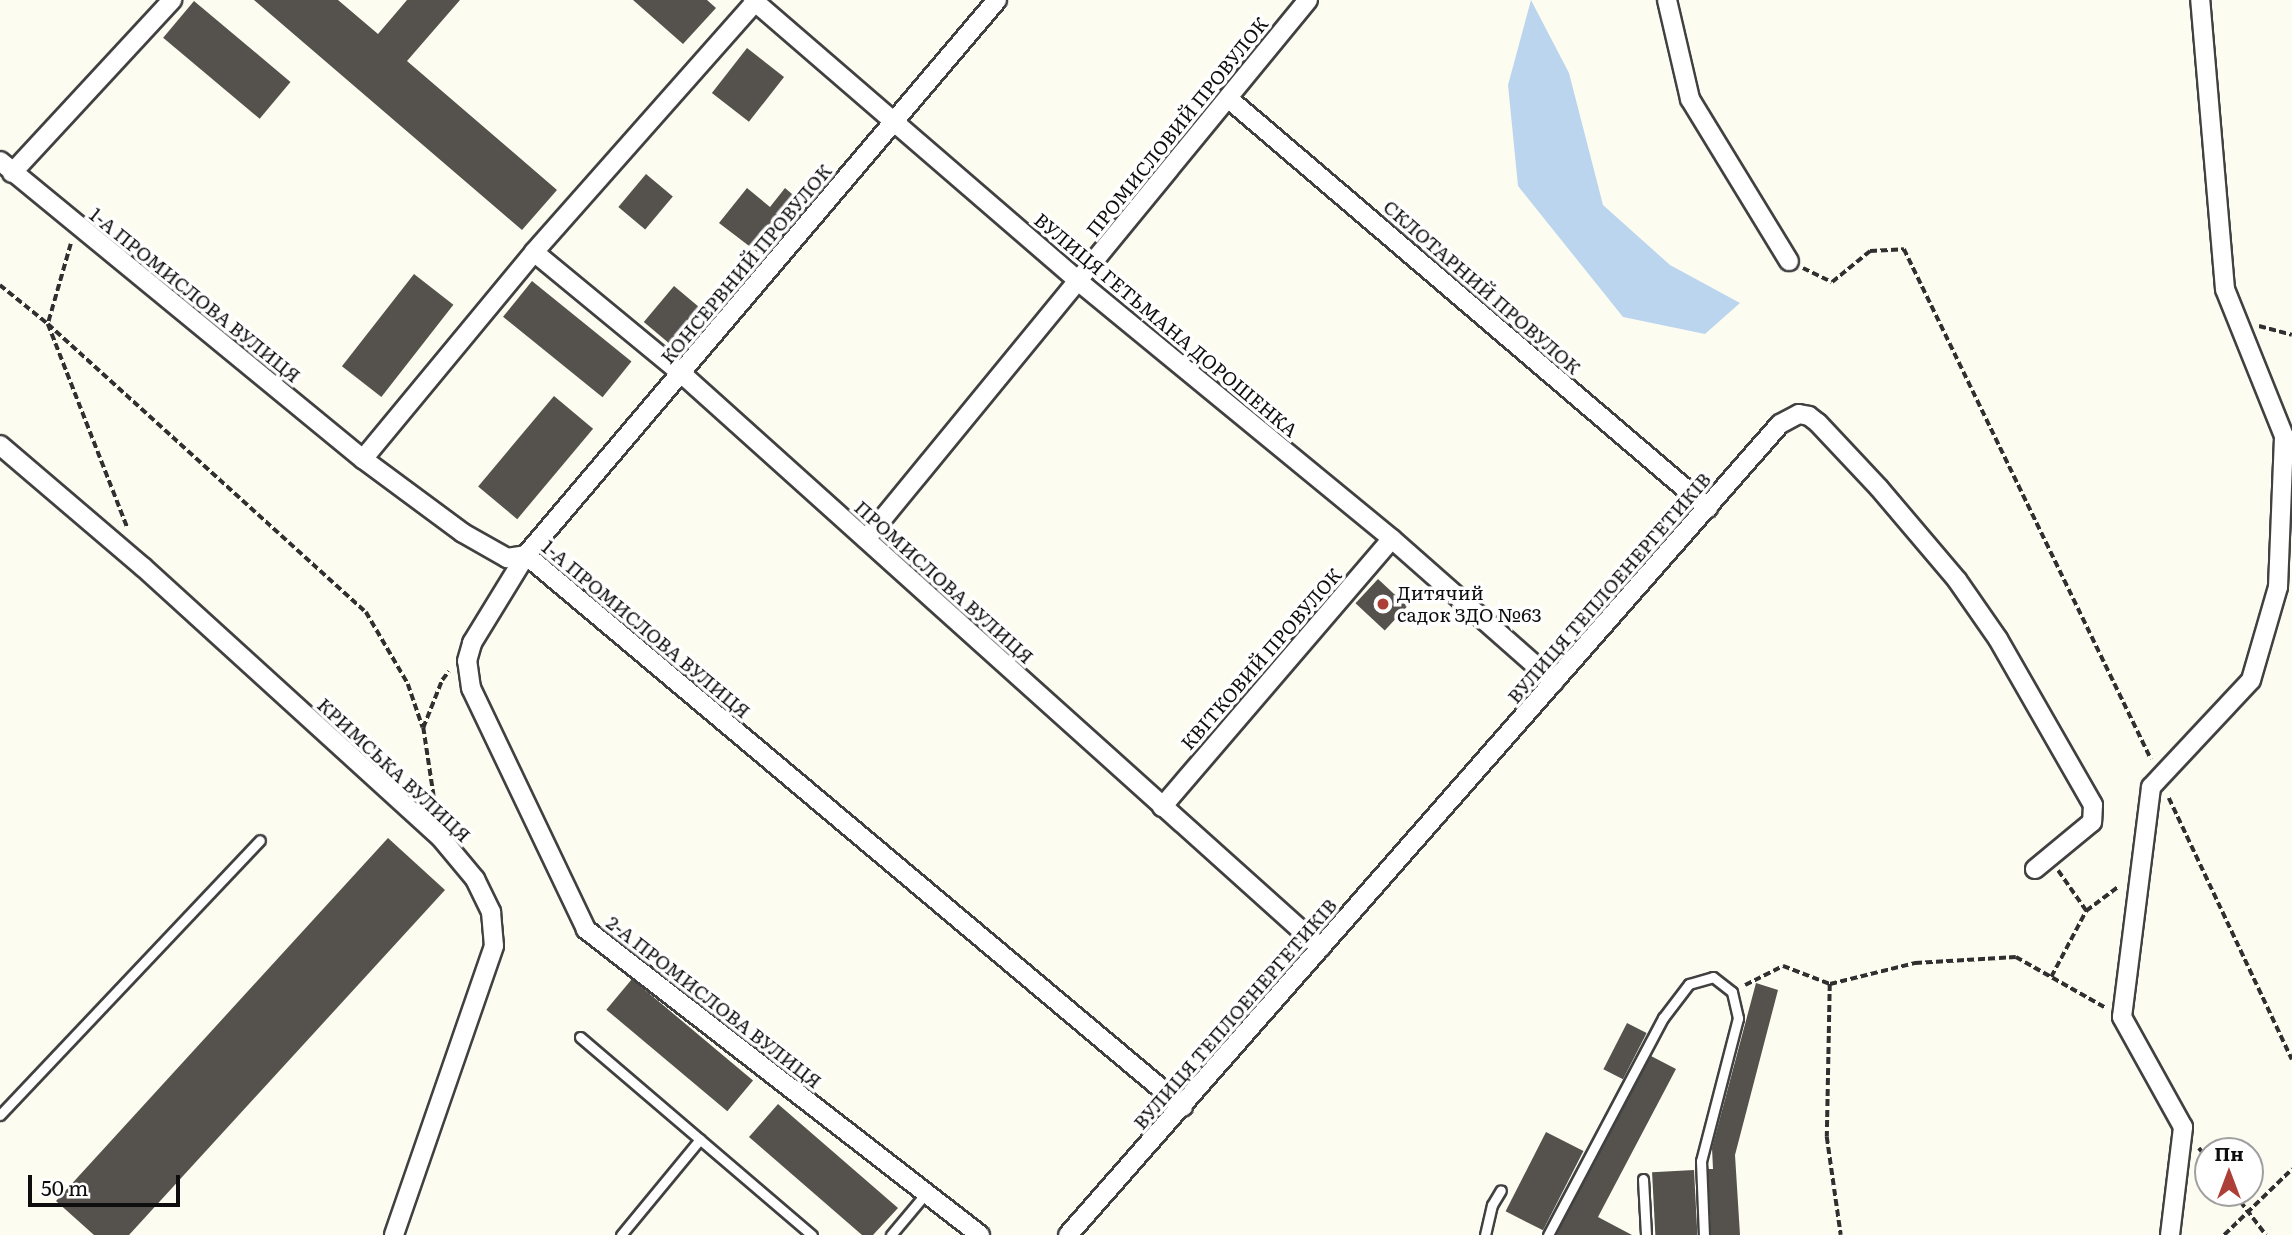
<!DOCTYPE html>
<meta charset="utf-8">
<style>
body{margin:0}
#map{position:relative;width:2292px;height:1235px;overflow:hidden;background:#fdfcf1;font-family:Literata,serif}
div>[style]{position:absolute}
.water>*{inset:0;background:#bcd5ee}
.building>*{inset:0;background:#55514c;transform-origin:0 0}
.path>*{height:3.5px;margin-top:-1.75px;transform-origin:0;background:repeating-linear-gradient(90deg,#303030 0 7px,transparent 0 10.5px)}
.roads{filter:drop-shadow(2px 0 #414141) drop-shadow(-2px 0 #414141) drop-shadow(0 2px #414141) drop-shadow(0 -2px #414141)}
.lane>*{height:9px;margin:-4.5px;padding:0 4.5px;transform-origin:4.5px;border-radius:4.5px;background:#fff}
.street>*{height:18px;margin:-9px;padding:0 9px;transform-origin:9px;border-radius:9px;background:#fff}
.dots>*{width:19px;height:19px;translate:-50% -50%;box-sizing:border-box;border:4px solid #fff;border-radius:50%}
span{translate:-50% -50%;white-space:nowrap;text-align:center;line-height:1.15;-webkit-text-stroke:7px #fff;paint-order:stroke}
.street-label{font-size:19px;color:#0e0e0e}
.poi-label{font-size:19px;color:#0e0e0e}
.left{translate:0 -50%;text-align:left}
.north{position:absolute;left:2194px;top:1137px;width:70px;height:70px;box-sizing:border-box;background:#fff;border:2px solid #9f9f9f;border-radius:50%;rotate:0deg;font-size:19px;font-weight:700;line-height:28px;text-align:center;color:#0e0e0e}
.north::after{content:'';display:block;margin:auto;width:24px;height:32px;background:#ac4038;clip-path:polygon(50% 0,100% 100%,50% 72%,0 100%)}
.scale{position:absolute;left:28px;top:1175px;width:152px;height:32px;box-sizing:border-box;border:4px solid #0e0e0e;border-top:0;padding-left:9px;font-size:21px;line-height:24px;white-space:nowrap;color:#0e0e0e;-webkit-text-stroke:5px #fff;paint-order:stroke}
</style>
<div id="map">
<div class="water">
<i style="clip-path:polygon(1531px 0,1569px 73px,1603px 205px,1670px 265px,1740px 303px,1705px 334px,1623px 317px,1518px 186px,1508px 85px)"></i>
</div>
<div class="building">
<i style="clip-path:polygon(254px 0,338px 0,378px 34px,407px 0,460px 0,407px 61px,557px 190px,522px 230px)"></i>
<i style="clip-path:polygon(633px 0,707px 0,716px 8px,683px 44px)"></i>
<i style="left:194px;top:1px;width:126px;height:48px;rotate:40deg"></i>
<i style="left:747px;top:48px;width:47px;height:57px;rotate:38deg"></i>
<i style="left:646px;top:174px;width:35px;height:43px;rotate:40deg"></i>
<i style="clip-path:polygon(747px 188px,770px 207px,785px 188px,799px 200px,757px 252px,719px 223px)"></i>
<i style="left:414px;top:274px;width:50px;height:117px;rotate:38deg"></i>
<i style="left:532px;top:281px;width:128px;height:46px;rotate:39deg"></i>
<i style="left:674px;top:286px;width:33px;height:47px;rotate:40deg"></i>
<i style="left:554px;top:396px;width:51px;height:118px;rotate:40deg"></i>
<i style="left:1378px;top:579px;width:40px;height:33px;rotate:43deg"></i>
<i style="clip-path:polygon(388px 838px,445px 890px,129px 1235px,94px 1235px,56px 1201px)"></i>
<i style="left:632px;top:979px;width:158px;height:40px;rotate:40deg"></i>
<i style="clip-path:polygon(1756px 983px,1778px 990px,1735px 1155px,1740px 1235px,1711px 1235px,1708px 1169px,1713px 1169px,1712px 1148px)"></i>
<i style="left:1627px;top:1023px;width:22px;height:52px;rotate:27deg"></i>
<i style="clip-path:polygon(1651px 1056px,1676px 1069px,1598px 1217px,1632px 1235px,1556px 1235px)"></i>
<i style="clip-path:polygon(778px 1104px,898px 1208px,873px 1235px,862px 1235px,749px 1137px)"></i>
<i style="left:1546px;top:1132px;width:42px;height:89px;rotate:27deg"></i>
<i style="left:1694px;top:1170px;width:65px;height:42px;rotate:87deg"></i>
</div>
<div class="path">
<i style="left:71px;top:244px;width:83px;rotate:106deg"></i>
<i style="left:48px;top:324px;width:220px;rotate:68.7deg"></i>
<i style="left:1803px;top:268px;width:32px;rotate:26deg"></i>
<i style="left:1832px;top:282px;width:49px;rotate:-39.2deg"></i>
<i style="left:1870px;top:251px;width:34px;rotate:-3deg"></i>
<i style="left:1904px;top:249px;width:567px;rotate:64.16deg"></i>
<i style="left:0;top:285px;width:62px;rotate:39.1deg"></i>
<i style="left:48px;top:324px;width:429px;rotate:42.2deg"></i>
<i style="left:366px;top:612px;width:83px;rotate:59.7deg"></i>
<i style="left:408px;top:684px;width:46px;rotate:71.2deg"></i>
<i style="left:2259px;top:326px;width:34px;rotate:15deg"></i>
<i style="left:2169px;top:798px;width:289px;rotate:64.8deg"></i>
<i style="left:435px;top:807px;width:80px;rotate:-98.6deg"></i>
<i style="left:423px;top:728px;width:52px;rotate:-68.4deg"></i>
<i style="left:442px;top:680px;width:11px;rotate:-52deg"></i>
<i style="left:2086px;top:911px;width:40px;rotate:-37deg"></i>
<i style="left:2051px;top:977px;width:75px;rotate:-62.1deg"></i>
<i style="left:2086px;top:911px;width:49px;rotate:-125deg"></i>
<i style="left:1830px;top:984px;width:88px;rotate:-13.9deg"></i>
<i style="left:1915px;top:963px;width:101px;rotate:-3.4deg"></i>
<i style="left:2016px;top:957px;width:103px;rotate:29.5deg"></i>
<i style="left:1745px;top:985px;width:42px;rotate:-26.6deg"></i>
<i style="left:1783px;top:966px;width:50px;rotate:21deg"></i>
<i style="left:1830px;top:984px;width:153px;rotate:91.1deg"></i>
<i style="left:1827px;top:1137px;width:99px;rotate:81.9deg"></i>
<i style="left:2199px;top:1148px;width:14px;rotate:51deg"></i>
<i style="left:2234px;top:1193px;width:53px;rotate:52.7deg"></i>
<i style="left:2224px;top:1235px;width:95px;rotate:-44.1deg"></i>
</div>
<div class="roads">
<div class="lane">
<i style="left:580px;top:1037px;width:305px;rotate:40.5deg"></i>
<i style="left:0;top:1115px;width:378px;rotate:-46.6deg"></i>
<i style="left:1643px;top:1179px;width:56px;rotate:86.9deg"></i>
<i style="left:621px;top:1235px;width:124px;rotate:-50.5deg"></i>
<i style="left:891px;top:1235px;width:56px;rotate:-50.1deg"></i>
<i style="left:1485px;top:1235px;width:31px;rotate:-77deg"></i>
<i style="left:1492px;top:1205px;width:17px;rotate:-59deg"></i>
<i style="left:1548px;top:1235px;width:246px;rotate:-62.1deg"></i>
<i style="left:1663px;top:1018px;width:43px;rotate:-52.6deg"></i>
<i style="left:1689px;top:984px;width:25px;rotate:-16deg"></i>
<i style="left:1713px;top:977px;width:24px;rotate:38deg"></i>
<i style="left:1732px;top:992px;width:27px;rotate:77deg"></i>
<i style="left:1738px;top:1018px;width:148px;rotate:104.5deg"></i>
<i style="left:1701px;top:1161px;width:74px;rotate:87.7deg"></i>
</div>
<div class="street">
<i style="left:753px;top:0;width:430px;rotate:40.8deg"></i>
<i style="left:1078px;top:281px;width:406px;rotate:39.4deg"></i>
<i style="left:1392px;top:539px;width:216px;rotate:41.4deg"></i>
<i style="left:1667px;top:0;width:102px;rotate:76.9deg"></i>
<i style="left:1690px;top:99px;width:190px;rotate:58.6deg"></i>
<i style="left:1229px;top:99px;width:630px;rotate:40.49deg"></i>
<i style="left:0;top:161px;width:470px;rotate:39.4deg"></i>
<i style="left:363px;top:459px;width:124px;rotate:36.5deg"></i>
<i style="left:463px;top:533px;width:51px;rotate:29.6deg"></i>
<i style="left:507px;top:558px;width:19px;rotate:-9deg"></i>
<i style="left:526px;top:555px;width:858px;rotate:40.04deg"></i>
<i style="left:12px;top:173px;width:236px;rotate:-47.2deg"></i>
<i style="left:534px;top:252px;width:190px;rotate:39.5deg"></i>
<i style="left:681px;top:373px;width:860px;rotate:41.94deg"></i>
<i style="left:0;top:445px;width:188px;rotate:40.5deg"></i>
<i style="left:143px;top:567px;width:401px;rotate:42.3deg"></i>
<i style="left:440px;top:837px;width:55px;rotate:50.2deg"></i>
<i style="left:475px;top:879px;width:37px;rotate:64deg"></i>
<i style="left:491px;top:912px;width:34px;rotate:85deg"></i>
<i style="left:494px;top:946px;width:306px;rotate:109.1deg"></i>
<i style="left:363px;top:459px;width:268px;rotate:-50.4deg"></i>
<i style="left:534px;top:252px;width:334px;rotate:-48.5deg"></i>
<i style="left:866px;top:539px;width:697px;rotate:-50.65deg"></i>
<i style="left:1162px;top:807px;width:353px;rotate:-49.4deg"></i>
<i style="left:980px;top:1235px;width:499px;rotate:-142.2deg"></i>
<i style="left:586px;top:929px;width:267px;rotate:-115.5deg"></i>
<i style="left:471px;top:688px;width:27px;rotate:-98deg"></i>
<i style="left:467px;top:661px;width:19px;rotate:-74deg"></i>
<i style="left:472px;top:643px;width:103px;rotate:-58.5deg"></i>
<i style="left:526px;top:555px;width:728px;rotate:-49.68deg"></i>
<i style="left:1068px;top:1235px;width:1079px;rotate:-48.72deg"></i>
<i style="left:1780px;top:424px;width:21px;rotate:-28deg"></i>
<i style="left:1799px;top:414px;width:10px;rotate:11deg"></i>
<i style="left:1809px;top:416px;width:11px;rotate:38deg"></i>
<i style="left:1818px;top:423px;width:89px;rotate:46.8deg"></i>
<i style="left:1879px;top:488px;width:121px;rotate:49.7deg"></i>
<i style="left:1957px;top:580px;width:72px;rotate:55.2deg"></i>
<i style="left:1998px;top:639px;width:191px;rotate:60.2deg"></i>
<i style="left:2093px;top:805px;width:17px;rotate:93deg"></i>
<i style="left:2092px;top:822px;width:74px;rotate:140.5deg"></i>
<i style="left:2170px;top:1235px;width:109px;rotate:-83.1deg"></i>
<i style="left:2183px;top:1127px;width:126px;rotate:-119deg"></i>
<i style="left:2122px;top:1017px;width:232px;rotate:-82.8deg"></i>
<i style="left:2151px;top:787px;width:146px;rotate:-46.9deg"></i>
<i style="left:2251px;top:680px;width:97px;rotate:-73.8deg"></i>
<i style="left:2278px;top:587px;width:151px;rotate:-87.7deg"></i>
<i style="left:2284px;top:436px;width:158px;rotate:-111.9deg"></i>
<i style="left:2225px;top:289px;width:290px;rotate:-94.9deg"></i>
</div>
</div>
<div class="dots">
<i style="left:1383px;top:604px;background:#ac4038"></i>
</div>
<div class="street-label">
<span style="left:1177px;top:127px;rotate:-51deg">ПРОМИСЛОВИЙ ПРОВУЛОК</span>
<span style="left:746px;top:264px;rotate:-50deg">КОНСЕРВНИЙ ПРОВУЛОК</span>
<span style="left:1482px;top:287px;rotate:41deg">СКЛОТАРНИЙ ПРОВУЛОК</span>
<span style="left:195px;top:295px;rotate:39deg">1-А ПРОМИСЛОВА ВУЛИЦЯ</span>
<span style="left:1166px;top:325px;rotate:40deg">ВУЛИЦЯ ГЕТЬМАНА ДОРОШЕНКА</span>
<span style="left:944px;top:582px;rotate:42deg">ПРОМИСЛОВА ВУЛИЦЯ</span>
<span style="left:1609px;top:588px;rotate:-49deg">ВУЛИЦЯ ТЕПЛОЕНЕРГЕТИКІВ</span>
<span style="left:646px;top:629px;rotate:40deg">1-А ПРОМИСЛОВА ВУЛИЦЯ</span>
<span style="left:1261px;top:659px;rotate:-49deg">КВІТКОВИЙ ПРОВУЛОК</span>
<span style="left:394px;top:770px;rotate:43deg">КРИМСЬКА ВУЛИЦЯ</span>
<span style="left:714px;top:1002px;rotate:38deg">2-А ПРОМИСЛОВА ВУЛИЦЯ</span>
<span style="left:1235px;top:1014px;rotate:-49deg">ВУЛИЦЯ ТЕПЛОЕНЕРГЕТИКІВ</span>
</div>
<div class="poi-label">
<span class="left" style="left:1397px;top:604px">Дитячий<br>садок ЗДО №63</span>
</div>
<div class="north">Пн</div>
<div class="scale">50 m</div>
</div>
